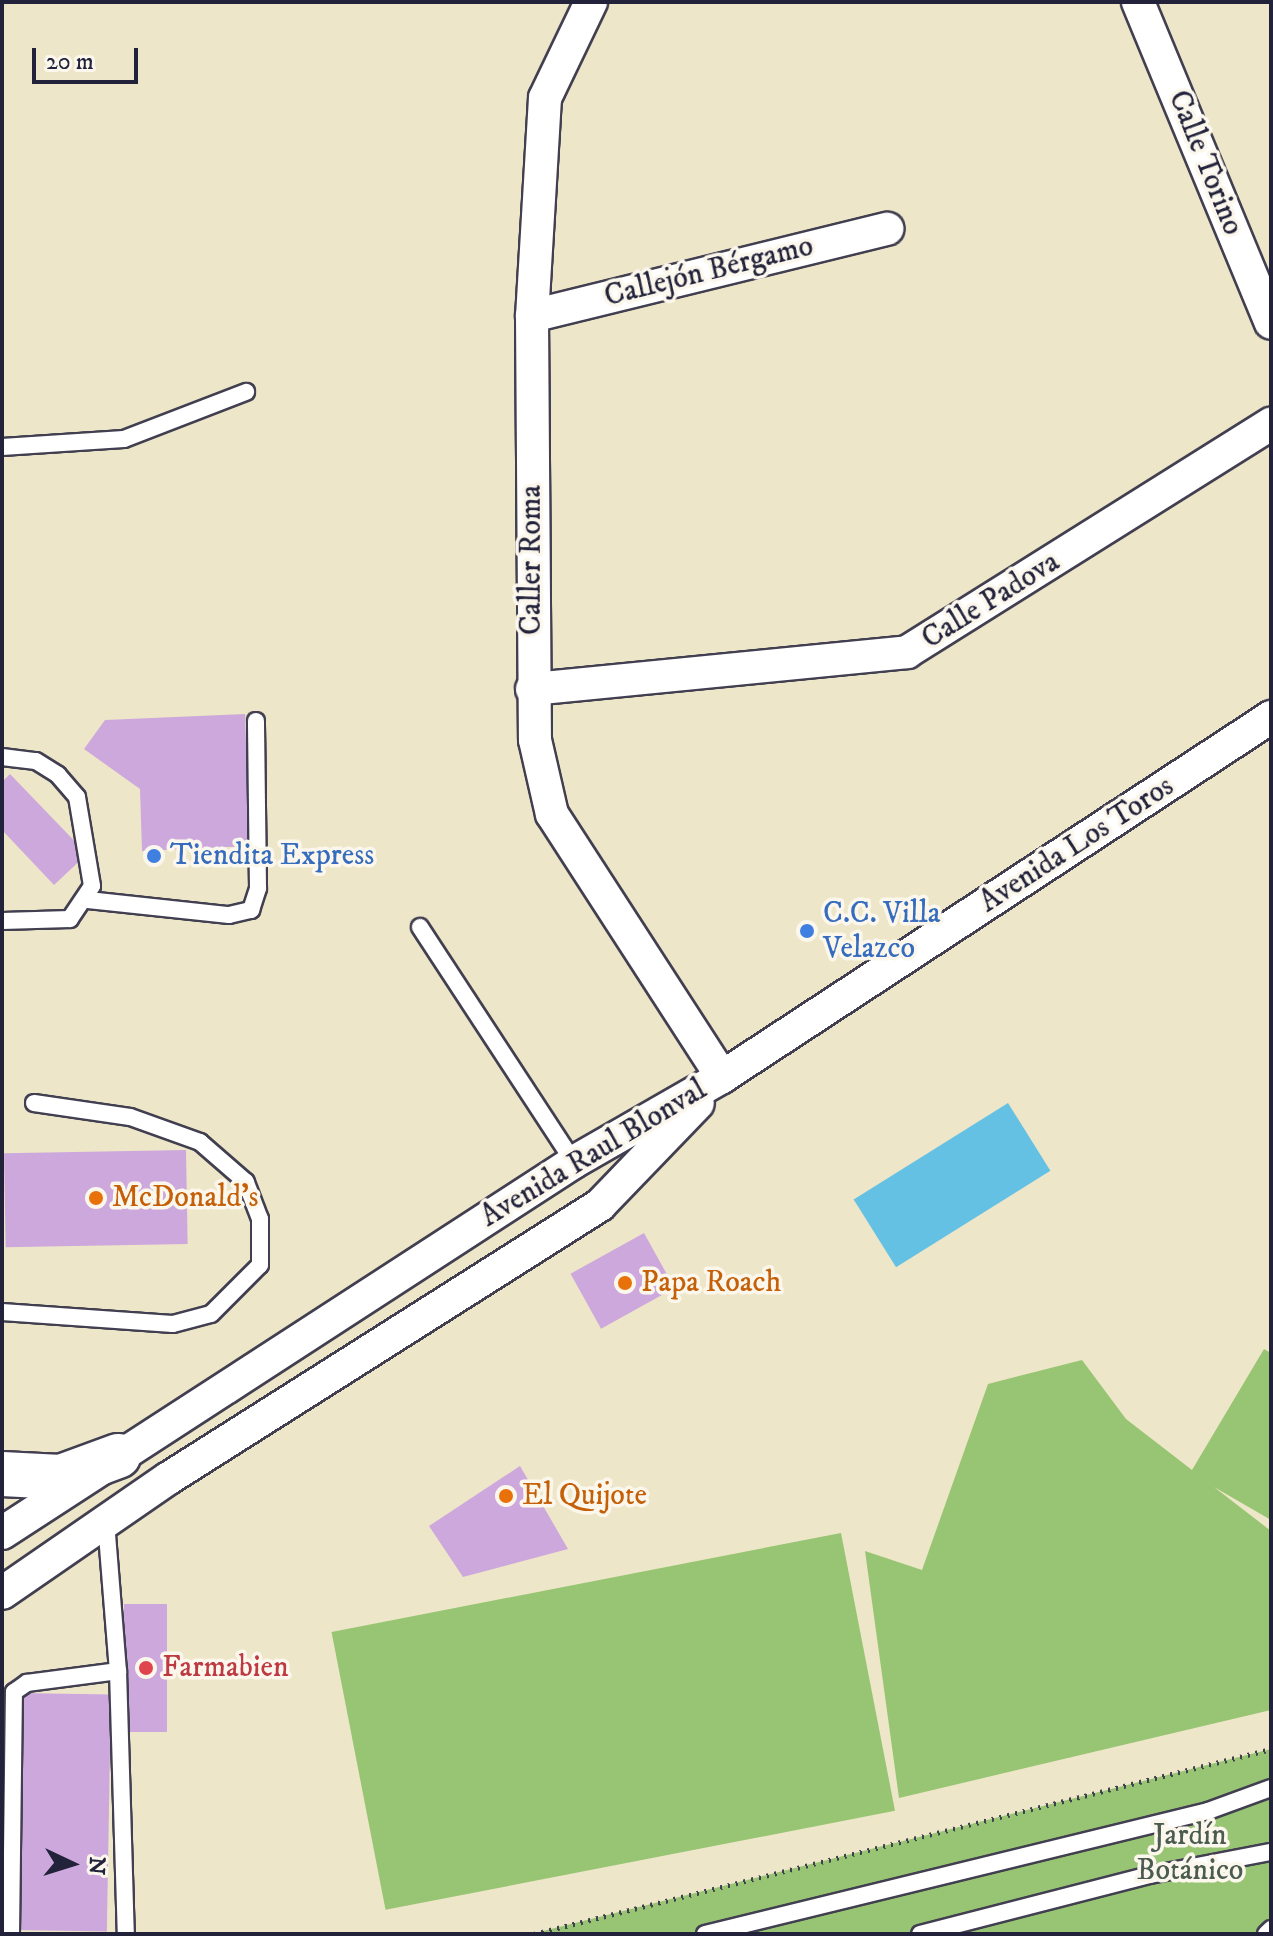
<!DOCTYPE html>
<meta charset="utf-8">
<style>
body{margin:0}
#map{position:relative;width:1273px;height:1936px;overflow:hidden;background:#eee6c8;font-family:"IM FELL DW Pica",serif}
div>[style]{position:absolute}
.green>*{inset:0;background:#98c573;transform-origin:0 0}
.water>*{inset:0;background:#65c1e3;transform-origin:0 0}
.building>*{inset:0;background:#cda8dd;transform-origin:0 0}
.path>*{height:5px;margin-top:-2.5px;transform-origin:0;background:repeating-linear-gradient(90deg,#413f50 0 2px,transparent 0 8px)}
.roads{filter:drop-shadow(2px 0 #413f50) drop-shadow(-2px 0 #413f50) drop-shadow(0 2px #413f50) drop-shadow(0 -2px #413f50)}
.lane>*{height:16px;margin:-8px;padding:0 8px;transform-origin:8px;border-radius:8px;background:#fff}
.street>*{height:32px;margin:-16px;padding:0 16px;transform-origin:16px;border-radius:16px;background:#fff}
.secondary>*{height:44px;margin:-22px;padding:0 22px;transform-origin:22px;border-radius:22px;background:#fff}
.dots>*{width:22px;height:22px;translate:-50% -50%;box-sizing:border-box;border:4px solid #fbf7ec;border-radius:50%}
span{translate:-50% -50%;white-space:nowrap;text-align:center;line-height:1.15;-webkit-text-stroke:7px #fbf7ec;paint-order:stroke}
.street-label{font-size:30px;color:#22223b}
.shop-label{font-size:30px;color:#366cbe}
.left{translate:0 -50%;text-align:left}
.food-label{font-size:30px;color:#c56008}
.health-label{font-size:30px;color:#be3a42}
.park-label{font-size:30px;color:#4b5b4f}
.frame{position:absolute;inset:0;border:4px solid #22223b;pointer-events:none}
.north{position:absolute;left:32px;top:1824px;width:80px;height:80px;-webkit-text-stroke:6px #fbf7ec;paint-order:stroke;rotate:94deg;font-size:22px;font-weight:700;line-height:32px;text-align:center;color:#22223b}
.north::after{content:'';display:block;margin:auto;width:28px;height:36px;background:#22223b;clip-path:polygon(50% 0,100% 100%,50% 72%,0 100%)}
.scale{position:absolute;left:32px;top:48px;width:106px;height:36px;box-sizing:border-box;border:4px solid #22223b;border-top:0;padding-left:10px;font-size:24px;line-height:28px;white-space:nowrap;color:#22223b;-webkit-text-stroke:6px #fbf7ec;paint-order:stroke}
</style>
<div id="map">
<div class="green">
<i style="clip-path:polygon(1264px 1349px,1271px 1353px,1271px 1520px,1214px 1487px,1271px 1531px,1271px 1710px,899px 1798px,865px 1551px,922px 1570px,988px 1384px,1082px 1360px,1126px 1419px,1192px 1470px)"></i>
<i style="left:841px;top:1533px;width:283px;height:519px;rotate:79deg"></i>
<i style="clip-path:polygon(1271px 1749px,1271px 1934px,531px 1934px)"></i>
</div>
<div class="water">
<i style="left:1008px;top:1103px;width:80px;height:182px;rotate:58deg"></i>
</div>
<div class="building">
<i style="clip-path:polygon(245px 714px,250px 846px,142px 851px,140px 789px,84px 749px,105px 720px)"></i>
<i style="clip-path:polygon(10px 774px,87px 854px,54px 885px,2px 830px,2px 782px)"></i>
<i style="left:186px;top:1150px;width:94px;height:182px;rotate:89deg"></i>
<i style="left:644px;top:1233px;width:63px;height:84px;rotate:61deg"></i>
<i style="clip-path:polygon(520px 1466px,568px 1549px,463px 1577px,429px 1526px)"></i>
<i style="left:167px;top:1604px;width:128px;height:43px;rotate:90deg"></i>
<i style="left:18px;top:1693px;width:93px;height:237px;rotate:1deg"></i>
</div>
<div class="path">
<i style="left:534px;top:1934px;width:760px;rotate:-14.09deg"></i>
</div>
<div class="roads">
<div class="lane">
<i style="left:2px;top:447px;width:122px;rotate:-3.8deg"></i>
<i style="left:124px;top:439px;width:131px;rotate:-21.1deg"></i>
<i style="left:2px;top:757px;width:34px;rotate:7deg"></i>
<i style="left:36px;top:761px;width:26px;rotate:32deg"></i>
<i style="left:58px;top:775px;width:29px;rotate:49deg"></i>
<i style="left:77px;top:797px;width:90px;rotate:80.4deg"></i>
<i style="left:92px;top:886px;width:40px;rotate:124deg"></i>
<i style="left:70px;top:919px;width:68px;rotate:178.3deg"></i>
<i style="left:88px;top:900px;width:142px;rotate:6.1deg"></i>
<i style="left:229px;top:915px;width:23px;rotate:-13deg"></i>
<i style="left:251px;top:910px;width:23px;rotate:-72deg"></i>
<i style="left:258px;top:888px;width:167px;rotate:-90.7deg"></i>
<i style="left:420px;top:927px;width:281px;rotate:56.8deg"></i>
<i style="left:2px;top:1312px;width:171px;rotate:4deg"></i>
<i style="left:173px;top:1324px;width:39px;rotate:-15deg"></i>
<i style="left:211px;top:1314px;width:69px;rotate:-45deg"></i>
<i style="left:260px;top:1265px;width:46px;rotate:-90deg"></i>
<i style="left:260px;top:1219px;width:40px;rotate:-111deg"></i>
<i style="left:246px;top:1182px;width:61px;rotate:-139deg"></i>
<i style="left:200px;top:1142px;width:74px;rotate:-160.3deg"></i>
<i style="left:130px;top:1117px;width:97px;rotate:-171.7deg"></i>
<i style="left:106px;top:1522px;width:149px;rotate:85.4deg"></i>
<i style="left:118px;top:1671px;width:263px;rotate:88.3deg"></i>
<i style="left:11px;top:1934px;width:242px;rotate:-89.3deg"></i>
<i style="left:14px;top:1692px;width:16px;rotate:-35deg"></i>
<i style="left:27px;top:1683px;width:92px;rotate:-7.5deg"></i>
<i style="left:705px;top:1934px;width:518px;rotate:-13.74deg"></i>
<i style="left:1208px;top:1811px;width:67px;rotate:-20.1deg"></i>
<i style="left:920px;top:1934px;width:237px;rotate:-14.4deg"></i>
<i style="left:1150px;top:1875px;width:123px;rotate:-10.8deg"></i>
<i style="left:1266px;top:1934px;width:7px;rotate:-45deg"></i>
</div>
<div class="street">
<i style="left:591px;top:2px;width:106px;rotate:115.6deg"></i>
<i style="left:545px;top:98px;width:218px;rotate:93.4deg"></i>
<i style="left:532px;top:316px;width:424px;rotate:89.6deg"></i>
<i style="left:535px;top:740px;width:76px;rotate:77.1deg"></i>
<i style="left:552px;top:814px;width:313px;rotate:57.1deg"></i>
<i style="left:1138px;top:2px;width:347px;rotate:67.5deg"></i>
<i style="left:532px;top:316px;width:366px;rotate:-13.8deg"></i>
<i style="left:532px;top:689px;width:377px;rotate:-5.6deg"></i>
<i style="left:907px;top:652px;width:430px;rotate:-32.1deg"></i>
<i style="left:2px;top:1533px;width:682px;rotate:-32.97deg"></i>
<i style="left:574px;top:1162px;width:171px;rotate:-29.9deg"></i>
<i style="left:722px;top:1077px;width:657px;rotate:-33.25deg"></i>
<i style="left:2px;top:1593px;width:203px;rotate:-34.6deg"></i>
<i style="left:169px;top:1478px;width:510px;rotate:-32.35deg"></i>
<i style="left:600px;top:1205px;width:141px;rotate:-46.1deg"></i>
</div>
<div class="secondary">
<i style="left:2px;top:1474px;width:59px;rotate:2.9deg"></i>
<i style="left:61px;top:1477px;width:61px;rotate:-20.2deg"></i>
</div>
</div>
<div class="dots">
<i style="left:154px;top:856px;background:#3f7fe0"></i>
<i style="left:807px;top:931px;background:#3f7fe0"></i>
<i style="left:96px;top:1198px;background:#e8710a"></i>
<i style="left:625px;top:1283px;background:#e8710a"></i>
<i style="left:506px;top:1496px;background:#e8710a"></i>
<i style="left:146px;top:1668px;background:#e0444e"></i>
</div>
<div class="street-label">
<span style="left:1205px;top:163px;rotate:68deg">Calle Torino</span>
<span style="left:709px;top:272px;rotate:-14deg">Callejón Bérgamo</span>
<span style="left:532px;top:560px;rotate:-90deg">Caller Roma</span>
<span style="left:991px;top:601px;rotate:-32deg">Calle Padova</span>
<span style="left:1077px;top:845px;rotate:-33deg">Avenida Los Toros</span>
<span style="left:594px;top:1154px;rotate:-31deg">Avenida Raul Blonval</span>
</div>
<div class="shop-label">
<span class="left" style="left:170px;top:856px">Tiendita Express</span>
<span class="left" style="left:823px;top:931px">C.C. Villa<br>Velazco</span>
</div>
<div class="food-label">
<span class="left" style="left:112px;top:1198px">McDonald's</span>
<span class="left" style="left:641px;top:1283px">Papa Roach</span>
<span class="left" style="left:522px;top:1496px">El Quijote</span>
</div>
<div class="health-label">
<span class="left" style="left:162px;top:1668px">Farmabien</span>
</div>
<div class="park-label">
<span style="left:1190px;top:1853px">Jardín<br>Botánico</span>
</div>
<div class="frame"></div>
<div class="north">N</div>
<div class="scale">20 m</div>
</div>
